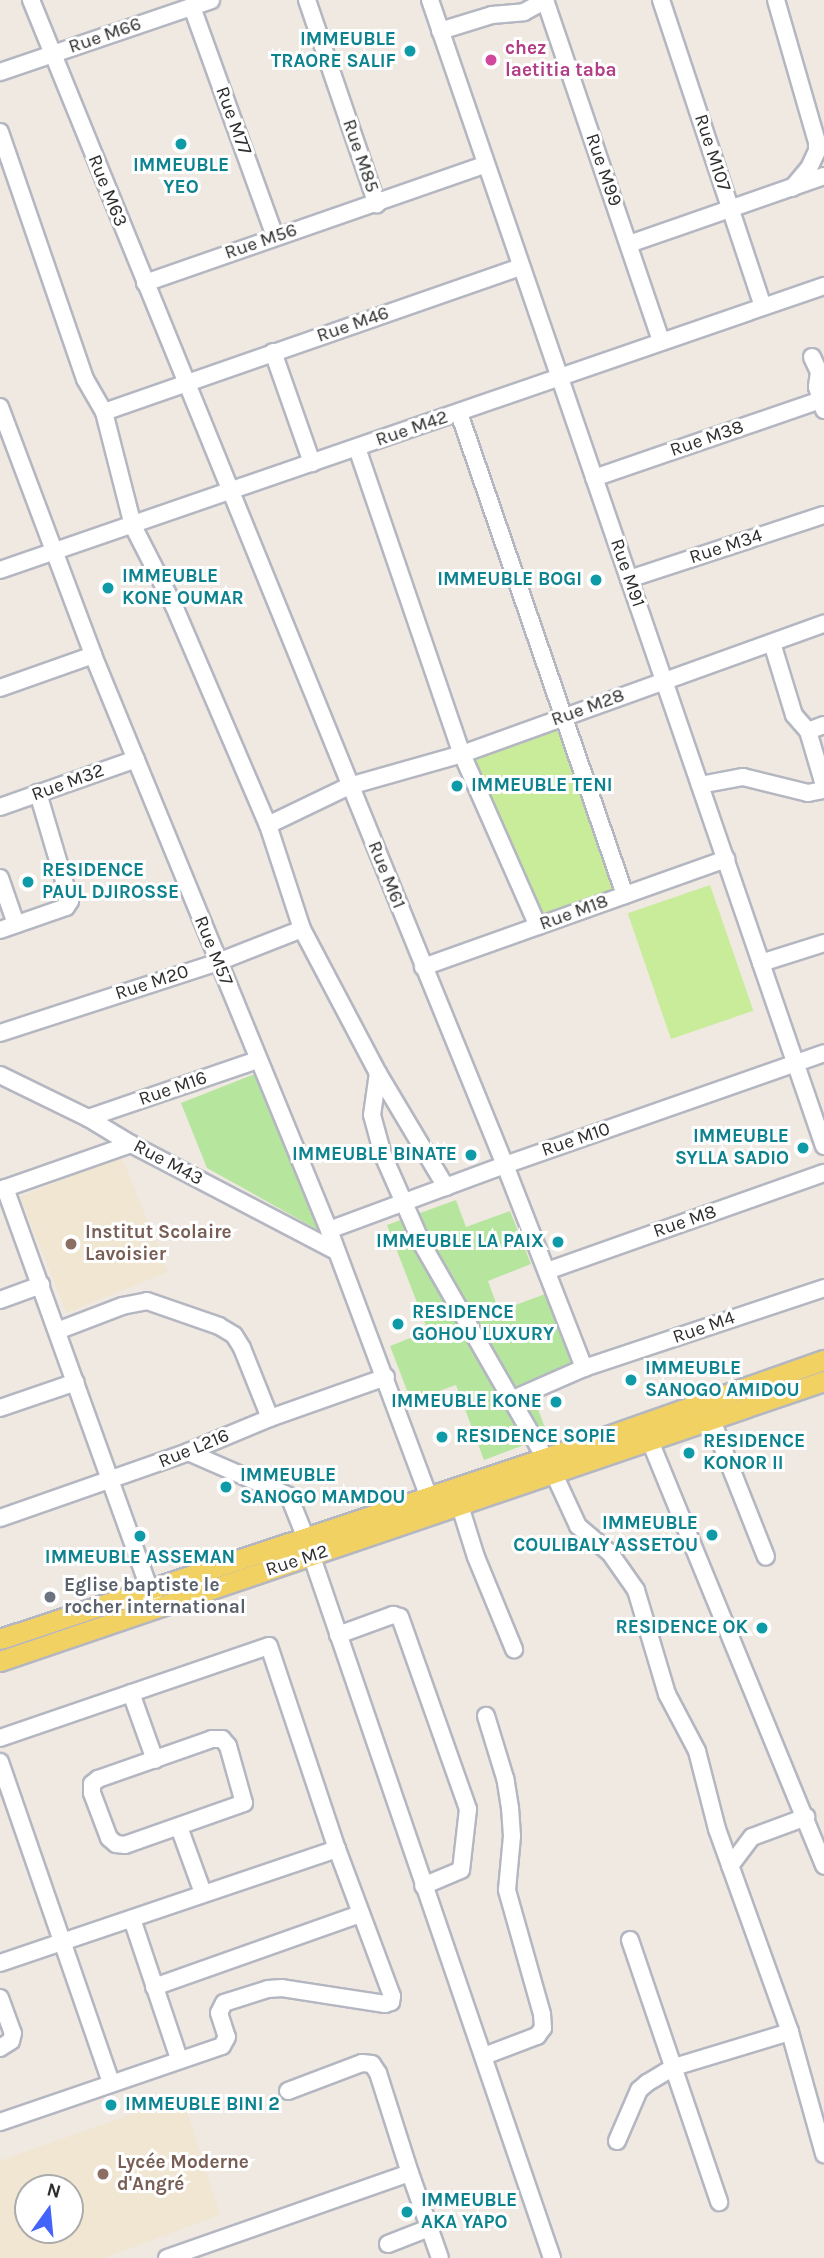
<!DOCTYPE html>
<meta charset="utf-8">
<style>
body{margin:0}
#map{position:relative;width:824px;height:2258px;overflow:hidden;background:#efe9e1;font-family:Karla,sans-serif}
div>[style]{position:absolute}
.education>*{inset:0;background:#f0e6d1;transform-origin:0 0}
.green>*{inset:0;background:#b6e59e}
.pitch>*{inset:0;background:#c9ec9a;transform-origin:0 0}
.roads{filter:drop-shadow(2px 0 #b4b7c1) drop-shadow(-2px 0 #b4b7c1) drop-shadow(0 2px #b4b7c1) drop-shadow(0 -2px #b4b7c1)}
.minor>*{height:16px;margin:-8px;padding:0 8px;transform-origin:8px;border-radius:8px;background:#fff}
.major>*{height:19px;margin:-9.5px;padding:0 9.5px;transform-origin:9.5px;border-radius:9.5px;background:#f2d163}
.dots>*{width:19px;height:19px;translate:-50% -50%;box-sizing:border-box;border:4px solid #fff;border-radius:50%}
span{translate:-50% -50%;white-space:nowrap;text-align:center;line-height:1.15;-webkit-text-stroke:6px #fff;paint-order:stroke}
.street-label{font-size:19px;color:#2e2e2e}
.culture-label{font-size:19px;color:#0d838f;font-weight:700}
.right{translate:-100% -50%;text-align:right}
.left{translate:0 -50%;text-align:left}
.hotel-label{font-size:19px;color:#b23c85;font-weight:700}
.education-label{font-size:19px;color:#785e54;font-weight:700}
.worship-label{font-size:19px;color:#5b616d;font-weight:700}
.north{position:absolute;left:14px;top:2174px;width:70px;height:70px;box-sizing:border-box;background:#fff;border:2px solid #ababab;border-radius:50%;rotate:15deg;font-size:19px;font-weight:700;line-height:28px;text-align:center;color:#2e2e2e}
.north::after{content:'';display:block;margin:auto;width:24px;height:32px;background:#4264fb;clip-path:polygon(50% 0,100% 100%,50% 72%,0 100%)}
</style>
<div id="map">
<div class="education">
<i style="left:121px;top:1156px;width:125px;height:109px;rotate:68deg"></i>
<i style="clip-path:polygon(evenodd,182px 2096px,220px 2215px,104px 2258px,0 2258px,0 2161px,182px 2096px,70px 2188px,70px 2230px,28px 2230px,28px 2188px,70px 2188px)"></i>
</div>
<div class="green">
<i style="clip-path:polygon(257px 1073px,320px 1231px,207px 1168px,181px 1103px)"></i>
<i style="clip-path:polygon(456px 1200px,466px 1227px,510px 1211px,531px 1264px,488px 1281px,499px 1311px,548px 1293px,580px 1375px,532px 1393px,548px 1436px,484px 1460px,456px 1385px,411px 1401px,390px 1346px,428px 1331px,387px 1225px)"></i>
</div>
<div class="pitch">
<i style="left:558px;top:726px;width:173px;height:89px;rotate:71deg"></i>
<i style="left:710px;top:885px;width:133px;height:87px;rotate:71deg"></i>
</div>
<div class="roads">
<div class="minor">
<i style="left:31px;top:0;width:1258px;rotate:67.86deg"></i>
<i style="left:505px;top:1165px;width:218px;rotate:68.7deg"></i>
<i style="left:307px;top:0;width:216px;rotate:71.1deg"></i>
<i style="left:430px;top:0;width:1212px;rotate:71.03deg"></i>
<i style="left:545px;top:0;width:359px;rotate:71.2deg"></i>
<i style="left:661px;top:0;width:323px;rotate:71.6deg"></i>
<i style="left:776px;top:0;width:148px;rotate:73.9deg"></i>
<i style="left:817px;top:142px;width:9px;rotate:90deg"></i>
<i style="left:817px;top:151px;width:19px;rotate:115deg"></i>
<i style="left:809px;top:168px;width:26px;rotate:130deg"></i>
<i style="left:192px;top:7px;width:244px;rotate:70.1deg"></i>
<i style="left:440px;top:31px;width:54px;rotate:-17.1deg"></i>
<i style="left:492px;top:15px;width:32px;rotate:-5deg"></i>
<i style="left:524px;top:12px;width:25px;rotate:-29deg"></i>
<i style="left:0;top:72px;width:223px;rotate:-18.8deg"></i>
<i style="left:0;top:132px;width:261px;rotate:71deg"></i>
<i style="left:85px;top:379px;width:38px;rotate:60deg"></i>
<i style="left:104px;top:412px;width:118px;rotate:75.7deg"></i>
<i style="left:133px;top:526px;width:90px;rotate:62.9deg"></i>
<i style="left:174px;top:606px;width:238px;rotate:66.8deg"></i>
<i style="left:268px;top:825px;width:109px;rotate:71.9deg"></i>
<i style="left:302px;top:929px;width:163px;rotate:62.2deg"></i>
<i style="left:378px;top:1073px;width:133px;rotate:59.2deg"></i>
<i style="left:629px;top:244px;width:207px;rotate:-19.2deg"></i>
<i style="left:145px;top:283px;width:359px;rotate:-19.2deg"></i>
<i style="left:273px;top:352px;width:118px;rotate:70.6deg"></i>
<i style="left:812px;top:357px;width:17px;rotate:65deg"></i>
<i style="left:819px;top:372px;width:15px;rotate:98deg"></i>
<i style="left:817px;top:387px;width:24px;rotate:73deg"></i>
<i style="left:0;top:407px;width:265px;rotate:69.4deg"></i>
<i style="left:93px;top:655px;width:622px;rotate:67.69deg"></i>
<i style="left:329px;top:1230px;width:294px;rotate:69.5deg"></i>
<i style="left:104px;top:412px;width:441px;rotate:-19.2deg"></i>
<i style="left:459px;top:413px;width:510px;rotate:71deg"></i>
<i style="left:357px;top:448px;width:324px;rotate:71.1deg"></i>
<i style="left:462px;top:754px;width:188px;rotate:66.2deg"></i>
<i style="left:594px;top:478px;width:239px;rotate:-19deg"></i>
<i style="left:0;top:570px;width:872px;rotate:-19.02deg"></i>
<i style="left:629px;top:579px;width:205px;rotate:-18.2deg"></i>
<i style="left:772px;top:643px;width:75px;rotate:73deg"></i>
<i style="left:794px;top:715px;width:21px;rotate:49deg"></i>
<i style="left:808px;top:731px;width:17px;rotate:-21deg"></i>
<i style="left:0;top:688px;width:99px;rotate:-19.5deg"></i>
<i style="left:808px;top:731px;width:56px;rotate:73.5deg"></i>
<i style="left:700px;top:785px;width:44px;rotate:-10.5deg"></i>
<i style="left:743px;top:777px;width:67px;rotate:13.8deg"></i>
<i style="left:808px;top:793px;width:16px;rotate:-11deg"></i>
<i style="left:0;top:807px;width:144px;rotate:-19.4deg"></i>
<i style="left:268px;top:825px;width:90px;rotate:-25.7deg"></i>
<i style="left:349px;top:786px;width:117px;rotate:-15.8deg"></i>
<i style="left:462px;top:754px;width:385px;rotate:-19.8deg"></i>
<i style="left:0;top:878px;width:49px;rotate:70.8deg"></i>
<i style="left:0;top:930px;width:70px;rotate:-19.2deg"></i>
<i style="left:66px;top:907px;width:7px;rotate:-56deg"></i>
<i style="left:70px;top:901px;width:113px;rotate:-106.5deg"></i>
<i style="left:761px;top:963px;width:66px;rotate:-17.6deg"></i>
<i style="left:423px;top:967px;width:322px;rotate:-19.6deg"></i>
<i style="left:0;top:1033px;width:229px;rotate:-18deg"></i>
<i style="left:218px;top:962px;width:90px;rotate:-21.4deg"></i>
<i style="left:378px;top:1073px;width:42px;rotate:98.1deg"></i>
<i style="left:372px;top:1115px;width:41px;rotate:74.6deg"></i>
<i style="left:383px;top:1155px;width:97px;rotate:66.3deg"></i>
<i style="left:422px;top:1244px;width:247px;rotate:60.1deg"></i>
<i style="left:0;top:1075px;width:98px;rotate:26deg"></i>
<i style="left:88px;top:1118px;width:50px;rotate:31.2deg"></i>
<i style="left:131px;top:1144px;width:231px;rotate:27.6deg"></i>
<i style="left:88px;top:1118px;width:179px;rotate:-18.9deg"></i>
<i style="left:5px;top:1188px;width:446px;rotate:70.2deg"></i>
<i style="left:0;top:1190px;width:139px;rotate:-19.3deg"></i>
<i style="left:329px;top:1230px;width:188px;rotate:-20.3deg"></i>
<i style="left:505px;top:1165px;width:338px;rotate:-19.3deg"></i>
<i style="left:547px;top:1271px;width:294px;rotate:-19.5deg"></i>
<i style="left:0;top:1300px;width:44px;rotate:-20.1deg"></i>
<i style="left:57px;top:1331px;width:70px;rotate:-21deg"></i>
<i style="left:122px;top:1306px;width:25px;rotate:-11deg"></i>
<i style="left:147px;top:1301px;width:76px;rotate:19.1deg"></i>
<i style="left:219px;top:1326px;width:17px;rotate:31deg"></i>
<i style="left:234px;top:1335px;width:15px;rotate:58deg"></i>
<i style="left:242px;top:1348px;width:75px;rotate:68.2deg"></i>
<i style="left:513px;top:1399px;width:77px;rotate:-23.6deg"></i>
<i style="left:584px;top:1368px;width:253px;rotate:-18.4deg"></i>
<i style="left:0;top:1408px;width:80px;rotate:-18.9deg"></i>
<i style="left:711px;top:1418px;width:149px;rotate:68.4deg"></i>
<i style="left:650px;top:1441px;width:459px;rotate:67.7deg"></i>
<i style="left:188px;top:1452px;width:110px;rotate:23.5deg"></i>
<i style="left:289px;top:1496px;width:43px;rotate:68.2deg"></i>
<i style="left:554px;top:1474px;width:57px;rotate:65.2deg"></i>
<i style="left:578px;top:1526px;width:42px;rotate:40.2deg"></i>
<i style="left:610px;top:1553px;width:45px;rotate:54.9deg"></i>
<i style="left:636px;top:1590px;width:109px;rotate:73.4deg"></i>
<i style="left:667px;top:1694px;width:64px;rotate:62.2deg"></i>
<i style="left:697px;top:1751px;width:81px;rotate:75.6deg"></i>
<i style="left:717px;top:1829px;width:216px;rotate:70.2deg"></i>
<i style="left:790px;top:2032px;width:127px;rotate:74.4deg"></i>
<i style="left:460px;top:1506px;width:53px;rotate:72.6deg"></i>
<i style="left:476px;top:1557px;width:100px;rotate:67.6deg"></i>
<i style="left:0;top:1518px;width:199px;rotate:-19.3deg"></i>
<i style="left:188px;top:1452px;width:89px;rotate:-22.5deg"></i>
<i style="left:270px;top:1418px;width:123px;rotate:-19.5deg"></i>
<i style="left:312px;top:1557px;width:741px;rotate:71.1deg"></i>
<i style="left:338px;top:1635px;width:59px;rotate:-20deg"></i>
<i style="left:393px;top:1615px;width:7px;rotate:16deg"></i>
<i style="left:400px;top:1617px;width:204px;rotate:70.5deg"></i>
<i style="left:468px;top:1809px;width:61px;rotate:96.5deg"></i>
<i style="left:461px;top:1870px;width:41px;rotate:157.2deg"></i>
<i style="left:131px;top:1693px;width:71px;rotate:70.3deg"></i>
<i style="left:0;top:1738px;width:284px;rotate:-18.9deg"></i>
<i style="left:269px;top:1646px;width:214px;rotate:71.5deg"></i>
<i style="left:337px;top:1849px;width:157px;rotate:69.5deg"></i>
<i style="left:392px;top:1996px;width:6px;rotate:99deg"></i>
<i style="left:391px;top:2002px;width:6px;rotate:162deg"></i>
<i style="left:385px;top:2004px;width:104px;rotate:-171.2deg"></i>
<i style="left:282px;top:1988px;width:14px;rotate:176deg"></i>
<i style="left:268px;top:1989px;width:46px;rotate:162.3deg"></i>
<i style="left:224px;top:2003px;width:11px;rotate:117deg"></i>
<i style="left:219px;top:2013px;width:25px;rotate:72deg"></i>
<i style="left:227px;top:2037px;width:10px;rotate:119deg"></i>
<i style="left:222px;top:2046px;width:235px;rotate:161.1deg"></i>
<i style="left:212px;top:1739px;width:10px"></i>
<i style="left:222px;top:1739px;width:9px;rotate:49deg"></i>
<i style="left:228px;top:1746px;width:59px;rotate:74.3deg"></i>
<i style="left:244px;top:1803px;width:126px;rotate:160.6deg"></i>
<i style="left:125px;top:1845px;width:9px;rotate:-174deg"></i>
<i style="left:116px;top:1844px;width:9px;rotate:-139deg"></i>
<i style="left:109px;top:1838px;width:48px;rotate:-110.7deg"></i>
<i style="left:92px;top:1793px;width:9px;rotate:-90deg"></i>
<i style="left:92px;top:1784px;width:8px;rotate:-40deg"></i>
<i style="left:98px;top:1779px;width:121px;rotate:-19.3deg"></i>
<i style="left:0;top:1762px;width:339px;rotate:70.9deg"></i>
<i style="left:179px;top:1827px;width:70px;rotate:70deg"></i>
<i style="left:730px;top:1866px;width:36px;rotate:-53deg"></i>
<i style="left:752px;top:1837px;width:58px;rotate:-20.3deg"></i>
<i style="left:132px;top:1919px;width:148px;rotate:71.4deg"></i>
<i style="left:630px;top:1940px;width:277px;rotate:71.2deg"></i>
<i style="left:0;top:1963px;width:356px;rotate:-18.7deg"></i>
<i style="left:154px;top:1987px;width:219px;rotate:-19.5deg"></i>
<i style="left:0;top:1998px;width:37px;rotate:70deg"></i>
<i style="left:13px;top:2033px;width:8px;rotate:104deg"></i>
<i style="left:11px;top:2041px;width:13px;rotate:148deg"></i>
<i style="left:484px;top:2056px;width:57px;rotate:-20.7deg"></i>
<i style="left:537px;top:2036px;width:10px;rotate:-53deg"></i>
<i style="left:543px;top:2028px;width:14px;rotate:-94deg"></i>
<i style="left:542px;top:2014px;width:129px;rotate:-105.8deg"></i>
<i style="left:507px;top:1890px;width:54px;rotate:-84.7deg"></i>
<i style="left:512px;top:1836px;width:28px;rotate:-94deg"></i>
<i style="left:510px;top:1808px;width:30px;rotate:-99deg"></i>
<i style="left:505px;top:1778px;width:65px;rotate:-107deg"></i>
<i style="left:288px;top:2091px;width:79px;rotate:-20.7deg"></i>
<i style="left:362px;top:2063px;width:10px;rotate:6deg"></i>
<i style="left:372px;top:2064px;width:11px;rotate:56deg"></i>
<i style="left:378px;top:2073px;width:105px;rotate:72.3deg"></i>
<i style="left:617px;top:2141px;width:56px;rotate:-66.7deg"></i>
<i style="left:639px;top:2090px;width:11px;rotate:-41deg"></i>
<i style="left:647px;top:2083px;width:31px;rotate:-31deg"></i>
<i style="left:674px;top:2067px;width:121px;rotate:-16.8deg"></i>
<i style="left:388px;top:2244px;width:44px;rotate:-21.3deg"></i>
<i style="left:167px;top:2258px;width:257px;rotate:-19.3deg"></i>
<i style="left:410px;top:2173px;width:90px;rotate:70.6deg"></i>
</div>
<div class="major">
<i style="left:0;top:1639px;width:574px;rotate:-18.37deg"></i>
<i style="left:545px;top:1458px;width:296px;rotate:-19.4deg"></i>
<i style="left:0;top:1661px;width:870px;rotate:-18.77deg"></i>
</div>
</div>
<div class="dots">
<i style="left:410px;top:51px;background:#0f9aa8"></i>
<i style="left:491px;top:60px;background:#d1479c"></i>
<i style="left:181px;top:144px;background:#0f9aa8"></i>
<i style="left:596px;top:580px;background:#0f9aa8"></i>
<i style="left:108px;top:588px;background:#0f9aa8"></i>
<i style="left:457px;top:786px;background:#0f9aa8"></i>
<i style="left:28px;top:882px;background:#0f9aa8"></i>
<i style="left:803px;top:1148px;background:#0f9aa8"></i>
<i style="left:471px;top:1155px;background:#0f9aa8"></i>
<i style="left:558px;top:1242px;background:#0f9aa8"></i>
<i style="left:71px;top:1244px;background:#8d6e63"></i>
<i style="left:398px;top:1324px;background:#0f9aa8"></i>
<i style="left:631px;top:1380px;background:#0f9aa8"></i>
<i style="left:556px;top:1402px;background:#0f9aa8"></i>
<i style="left:442px;top:1437px;background:#0f9aa8"></i>
<i style="left:689px;top:1453px;background:#0f9aa8"></i>
<i style="left:226px;top:1487px;background:#0f9aa8"></i>
<i style="left:712px;top:1535px;background:#0f9aa8"></i>
<i style="left:140px;top:1536px;background:#0f9aa8"></i>
<i style="left:50px;top:1597px;background:#6b7280"></i>
<i style="left:762px;top:1628px;background:#0f9aa8"></i>
<i style="left:111px;top:2105px;background:#0f9aa8"></i>
<i style="left:103px;top:2174px;background:#8d6e63"></i>
<i style="left:407px;top:2212px;background:#0f9aa8"></i>
</div>
<div class="street-label">
<span style="left:105px;top:36px;rotate:-19deg">Rue M66</span>
<span style="left:233px;top:121px;rotate:70deg">Rue M77</span>
<span style="left:712px;top:153px;rotate:72deg">Rue M107</span>
<span style="left:360px;top:156px;rotate:71deg">Rue M85</span>
<span style="left:603px;top:170px;rotate:71deg">Rue M99</span>
<span style="left:107px;top:191px;rotate:68deg">Rue M63</span>
<span style="left:261px;top:242px;rotate:-19deg">Rue M56</span>
<span style="left:353px;top:325px;rotate:-19deg">Rue M46</span>
<span style="left:412px;top:429px;rotate:-19deg">Rue M42</span>
<span style="left:707px;top:439px;rotate:-19deg">Rue M38</span>
<span style="left:726px;top:547px;rotate:-18deg">Rue M34</span>
<span style="left:627px;top:573px;rotate:71deg">Rue M91</span>
<span style="left:588px;top:708px;rotate:-20deg">Rue M28</span>
<span style="left:68px;top:783px;rotate:-20deg">Rue M32</span>
<span style="left:386px;top:875px;rotate:68deg">Rue M61</span>
<span style="left:574px;top:913px;rotate:-20deg">Rue M18</span>
<span style="left:213px;top:951px;rotate:68deg">Rue M57</span>
<span style="left:152px;top:983px;rotate:-18deg">Rue M20</span>
<span style="left:173px;top:1089px;rotate:-19deg">Rue M16</span>
<span style="left:576px;top:1140px;rotate:-19deg">Rue M10</span>
<span style="left:168px;top:1163px;rotate:28deg">Rue M43</span>
<span style="left:685px;top:1222px;rotate:-19deg">Rue M8</span>
<span style="left:704px;top:1328px;rotate:-19deg">Rue M4</span>
<span style="left:194px;top:1449px;rotate:-22deg">Rue L216</span>
<span style="left:297px;top:1561px;rotate:-18deg">Rue M2</span>
</div>
<div class="culture-label">
<span class="right" style="left:396px;top:51px">IMMEUBLE<br>TRAORE SALIF</span>
<span style="left:181px;top:177px">IMMEUBLE<br>YEO</span>
<span class="left" style="left:122px;top:588px">IMMEUBLE<br>KONE OUMAR</span>
<span class="right" style="left:582px;top:580px">IMMEUBLE BOGI</span>
<span class="left" style="left:471px;top:786px">IMMEUBLE TENI</span>
<span class="left" style="left:42px;top:882px">RESIDENCE<br>PAUL DJIROSSE</span>
<span class="right" style="left:789px;top:1148px">IMMEUBLE<br>SYLLA SADIO</span>
<span class="right" style="left:457px;top:1155px">IMMEUBLE BINATE</span>
<span class="right" style="left:544px;top:1242px">IMMEUBLE LA PAIX</span>
<span class="left" style="left:412px;top:1324px">RESIDENCE<br>GOHOU LUXURY</span>
<span class="left" style="left:645px;top:1380px">IMMEUBLE<br>SANOGO AMIDOU</span>
<span class="right" style="left:542px;top:1402px">IMMEUBLE KONE</span>
<span class="left" style="left:456px;top:1437px">RESIDENCE SOPIE</span>
<span class="left" style="left:703px;top:1453px">RESIDENCE<br>KONOR II</span>
<span class="left" style="left:240px;top:1487px">IMMEUBLE<br>SANOGO MAMDOU</span>
<span class="right" style="left:698px;top:1535px">IMMEUBLE<br>COULIBALY ASSETOU</span>
<span style="left:140px;top:1558px">IMMEUBLE ASSEMAN</span>
<span class="right" style="left:748px;top:1628px">RESIDENCE OK</span>
<span class="left" style="left:125px;top:2105px">IMMEUBLE BINI 2</span>
<span class="left" style="left:421px;top:2212px">IMMEUBLE<br>AKA YAPO</span>
</div>
<div class="hotel-label">
<span class="left" style="left:505px;top:60px">chez<br>laetitia taba</span>
</div>
<div class="education-label">
<span class="left" style="left:85px;top:1244px">Institut Scolaire<br>Lavoisier</span>
<span class="left" style="left:117px;top:2174px">Lycée Moderne<br>d'Angré</span>
</div>
<div class="worship-label">
<span class="left" style="left:64px;top:1597px">Eglise baptiste le<br>rocher international</span>
</div>
<div class="north">N</div>
</div>
